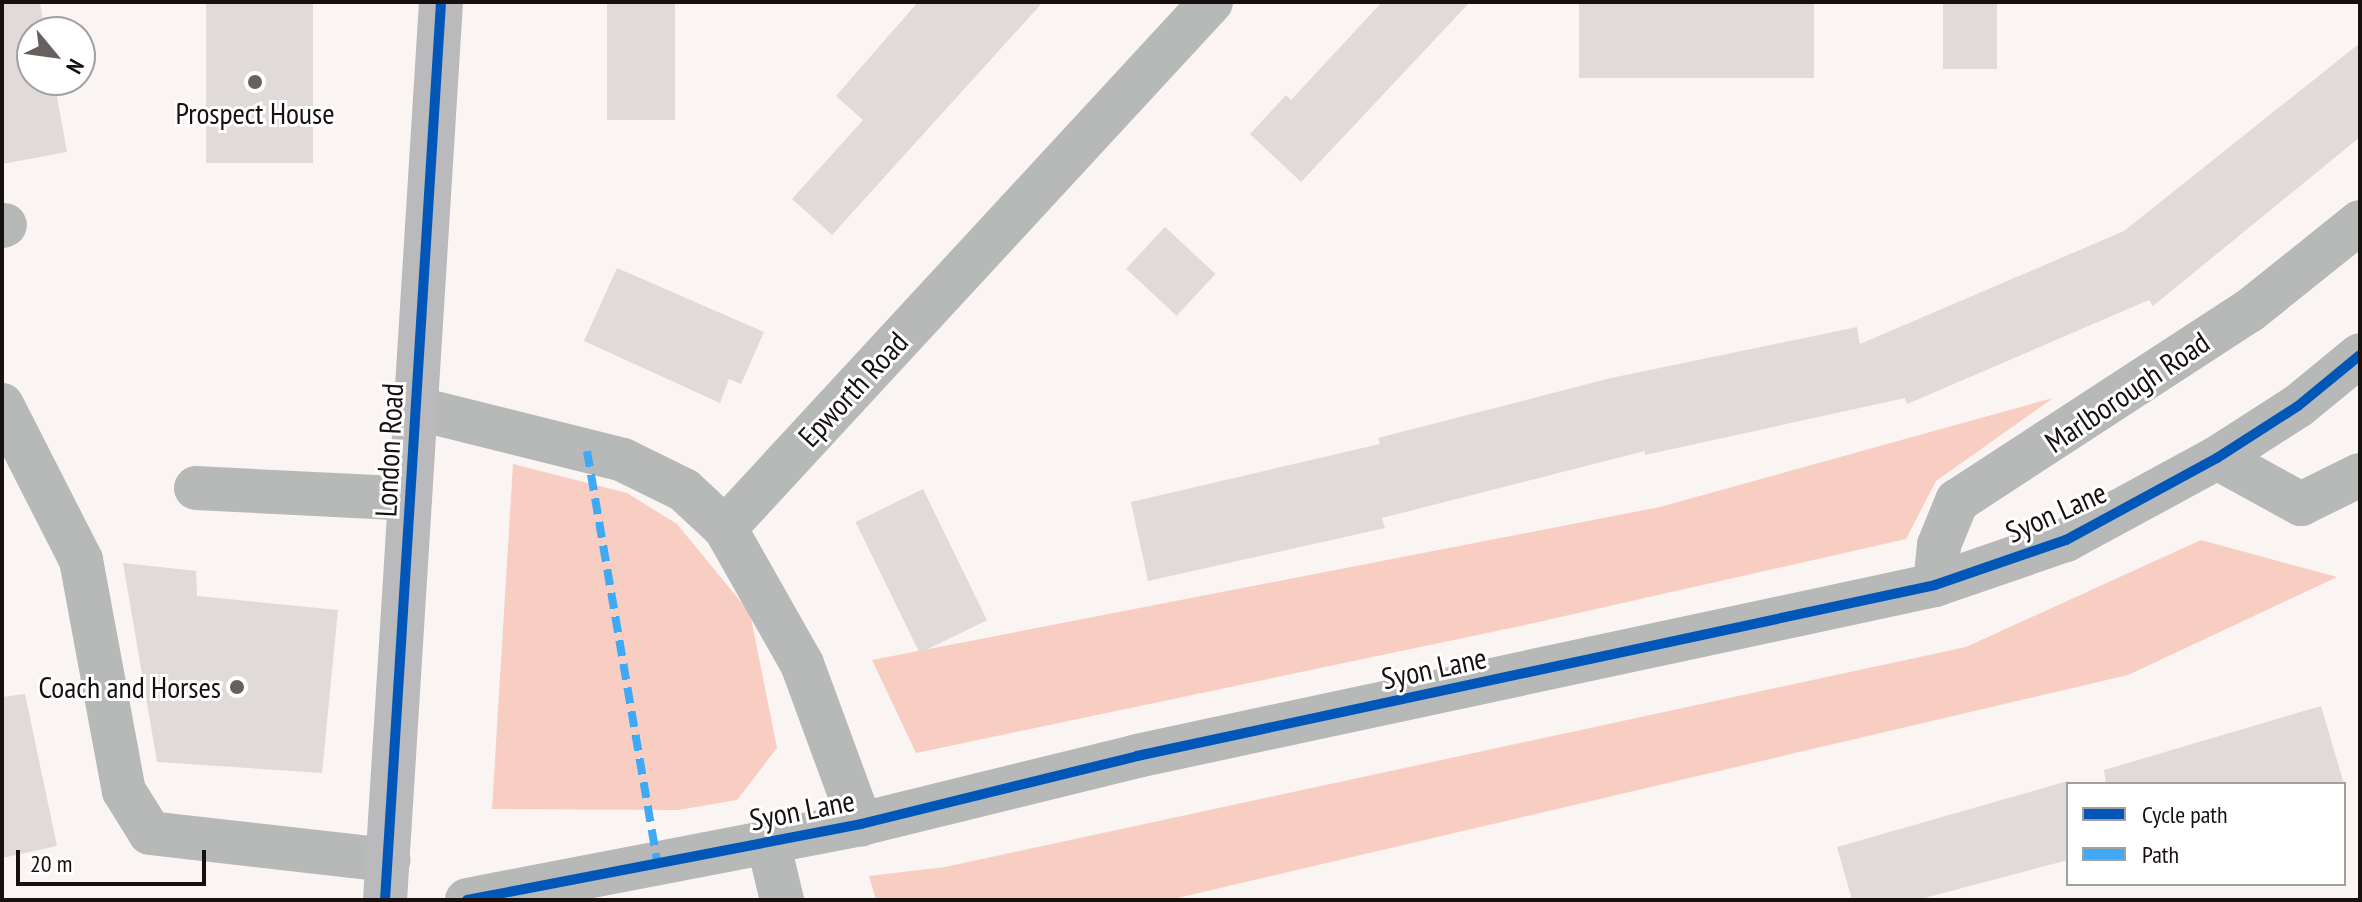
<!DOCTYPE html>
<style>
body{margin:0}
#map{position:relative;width:2362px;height:902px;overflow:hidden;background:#faf4f2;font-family:"PT Sans Narrow",sans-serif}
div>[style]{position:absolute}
.green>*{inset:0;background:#f7cec1}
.building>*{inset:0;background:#e0dad9;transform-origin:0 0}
.minor>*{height:44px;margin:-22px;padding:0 22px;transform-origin:22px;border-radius:22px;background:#b7b8b8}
.major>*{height:44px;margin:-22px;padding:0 22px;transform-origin:22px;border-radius:22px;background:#bab9bb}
.quiet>*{height:8px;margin-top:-4px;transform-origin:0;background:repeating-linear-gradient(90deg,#3fa9f5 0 16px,transparent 0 24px)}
.cycleway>*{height:10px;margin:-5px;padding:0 5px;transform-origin:5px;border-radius:5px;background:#0057b8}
.dots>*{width:22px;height:22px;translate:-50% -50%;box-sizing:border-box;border:4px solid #fff;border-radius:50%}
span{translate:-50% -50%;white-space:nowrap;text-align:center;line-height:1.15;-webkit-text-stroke:6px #fff;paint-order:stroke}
.poi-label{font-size:30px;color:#16100f}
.right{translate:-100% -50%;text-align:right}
.street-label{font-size:30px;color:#16100f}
.frame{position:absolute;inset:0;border:4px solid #16100f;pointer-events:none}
.legend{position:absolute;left:2066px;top:782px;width:280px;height:104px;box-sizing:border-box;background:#fff;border:2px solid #a29f9f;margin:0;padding:10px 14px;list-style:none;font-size:24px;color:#16100f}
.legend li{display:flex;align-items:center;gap:16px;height:40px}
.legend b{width:40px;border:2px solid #a29f9f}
.north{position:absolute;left:16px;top:16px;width:80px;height:80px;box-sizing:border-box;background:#fff;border:2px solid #a29f9f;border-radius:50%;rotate:119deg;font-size:22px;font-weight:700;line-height:32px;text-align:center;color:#16100f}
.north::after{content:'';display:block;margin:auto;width:28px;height:36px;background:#66605e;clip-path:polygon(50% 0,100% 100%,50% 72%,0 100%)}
.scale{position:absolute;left:16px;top:850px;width:190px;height:36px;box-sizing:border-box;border:4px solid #16100f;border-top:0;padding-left:10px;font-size:24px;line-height:28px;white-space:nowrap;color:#16100f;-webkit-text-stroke:6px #fff;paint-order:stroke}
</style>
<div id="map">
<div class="green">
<i style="clip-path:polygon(2053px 398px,1936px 481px,1906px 539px,1525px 625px,916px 753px,872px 660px,1660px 507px)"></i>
<i style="clip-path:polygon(513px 464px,627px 493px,677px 524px,750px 613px,777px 748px,737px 800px,678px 810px,492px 809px)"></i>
<i style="clip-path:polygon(2201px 540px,2337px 577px,2128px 675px,1169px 900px,876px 900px,869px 876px,945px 867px,1966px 647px)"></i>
</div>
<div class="building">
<i style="clip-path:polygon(2px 2px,40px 2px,45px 32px,32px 32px,32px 80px,54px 80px,67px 152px,2px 164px)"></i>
<i style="left:206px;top:2px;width:107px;height:161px"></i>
<i style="left:607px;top:2px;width:68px;height:118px"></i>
<i style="clip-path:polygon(918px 2px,1043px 2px,832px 235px,792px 199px,863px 120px,836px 96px)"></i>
<i style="clip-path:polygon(1382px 2px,1470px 2px,1301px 182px,1250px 134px,1286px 95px,1291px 100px)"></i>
<i style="left:1579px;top:2px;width:235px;height:76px"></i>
<i style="left:1943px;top:2px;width:54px;height:67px"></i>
<i style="clip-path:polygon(2360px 43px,2360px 137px,2153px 306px,2149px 300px,1907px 404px,1905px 398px,1645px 455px,1645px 451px,1382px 518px,1385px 528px,1148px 581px,1131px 502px,1380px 444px,1378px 438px,1611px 378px,1857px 327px,1860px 344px,2124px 231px)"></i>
<i style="left:1165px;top:227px;width:69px;height:57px;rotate:43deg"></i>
<i style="clip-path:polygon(617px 268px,764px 332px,741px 384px,729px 379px,720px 403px,584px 341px)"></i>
<i style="left:923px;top:489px;width:146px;height:75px;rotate:64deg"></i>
<i style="clip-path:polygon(123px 563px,196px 571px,197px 596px,338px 610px,322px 773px,157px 762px)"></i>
<i style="clip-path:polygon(25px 694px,57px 846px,2px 858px,2px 697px)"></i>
<i style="clip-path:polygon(2321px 706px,2344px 784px,2106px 784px,2104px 770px)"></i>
<i style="clip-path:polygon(2068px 781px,2068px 860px,1917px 900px,1852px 900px,1837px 847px)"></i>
</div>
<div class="minor">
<i style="left:2px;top:226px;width:3px;rotate:-18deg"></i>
<i style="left:2px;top:405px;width:174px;rotate:63deg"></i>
<i style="left:81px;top:560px;width:235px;rotate:79.5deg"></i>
<i style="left:124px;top:791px;width:49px;rotate:58.2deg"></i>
<i style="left:150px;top:833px;width:240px;rotate:6.5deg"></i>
<i style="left:415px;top:408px;width:214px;rotate:14deg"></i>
<i style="left:623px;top:460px;width:68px;rotate:26.2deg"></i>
<i style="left:684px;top:490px;width:56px;rotate:42.8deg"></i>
<i style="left:725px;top:528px;width:156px;rotate:60.5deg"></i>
<i style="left:802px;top:664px;width:171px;rotate:69.8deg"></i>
<i style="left:2217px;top:458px;width:96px;rotate:28.7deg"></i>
<i style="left:2301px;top:504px;width:66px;rotate:-26.2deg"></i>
<i style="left:196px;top:488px;width:214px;rotate:2.9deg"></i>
<i style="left:725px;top:528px;width:716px;rotate:-47.26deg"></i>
<i style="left:1935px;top:585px;width:40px;rotate:-84.3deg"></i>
<i style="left:1939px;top:545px;width:48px;rotate:-67.8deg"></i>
<i style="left:1957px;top:501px;width:348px;rotate:-33.1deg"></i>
<i style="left:2249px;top:311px;width:142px;rotate:-38.7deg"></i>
<i style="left:768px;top:842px;width:60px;rotate:76.4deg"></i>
<i style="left:467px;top:900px;width:401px;rotate:-10.9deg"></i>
<i style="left:861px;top:824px;width:284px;rotate:-13.8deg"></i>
<i style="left:1137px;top:756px;width:816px;rotate:-12.09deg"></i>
<i style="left:1935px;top:585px;width:139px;rotate:-19deg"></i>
<i style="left:2066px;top:540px;width:172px;rotate:-28.5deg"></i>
<i style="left:2217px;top:458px;width:96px;rotate:-32.7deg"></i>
<i style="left:2298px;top:406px;width:80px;rotate:-39.4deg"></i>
</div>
<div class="major">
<i style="left:385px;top:900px;width:900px;rotate:-86.43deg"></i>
</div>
<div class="quiet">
<i style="left:587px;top:451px;width:415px;rotate:80.3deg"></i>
</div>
<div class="cycleway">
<i style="left:385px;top:900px;width:900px;rotate:-86.43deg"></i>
<i style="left:467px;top:900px;width:401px;rotate:-10.9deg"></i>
<i style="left:861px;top:824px;width:284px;rotate:-13.8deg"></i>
<i style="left:1137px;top:756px;width:816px;rotate:-12.09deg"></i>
<i style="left:1935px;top:585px;width:139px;rotate:-19deg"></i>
<i style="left:2066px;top:540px;width:172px;rotate:-28.5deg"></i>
<i style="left:2217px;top:458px;width:96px;rotate:-32.7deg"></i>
<i style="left:2298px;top:406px;width:80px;rotate:-39.4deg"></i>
</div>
<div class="dots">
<i style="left:255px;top:82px;background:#66605e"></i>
<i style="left:237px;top:687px;background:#66605e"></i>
</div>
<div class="poi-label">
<span style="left:255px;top:113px">Prospect House</span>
<span class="right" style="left:221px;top:687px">Coach and Horses</span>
</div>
<div class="street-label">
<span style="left:853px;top:389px;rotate:-47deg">Epworth Road</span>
<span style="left:2127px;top:392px;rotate:-34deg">Marlborough Road</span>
<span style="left:389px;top:450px;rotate:-87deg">London Road</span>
<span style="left:2056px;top:512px;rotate:-24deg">Syon Lane</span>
<span style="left:1434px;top:668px;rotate:-12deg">Syon Lane</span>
<span style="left:802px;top:810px;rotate:-11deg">Syon Lane</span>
</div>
<div class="frame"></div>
<ul class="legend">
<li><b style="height:10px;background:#0057b8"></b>Cycle path</li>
<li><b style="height:10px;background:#3fa9f5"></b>Path</li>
</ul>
<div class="north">N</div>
<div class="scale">20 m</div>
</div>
